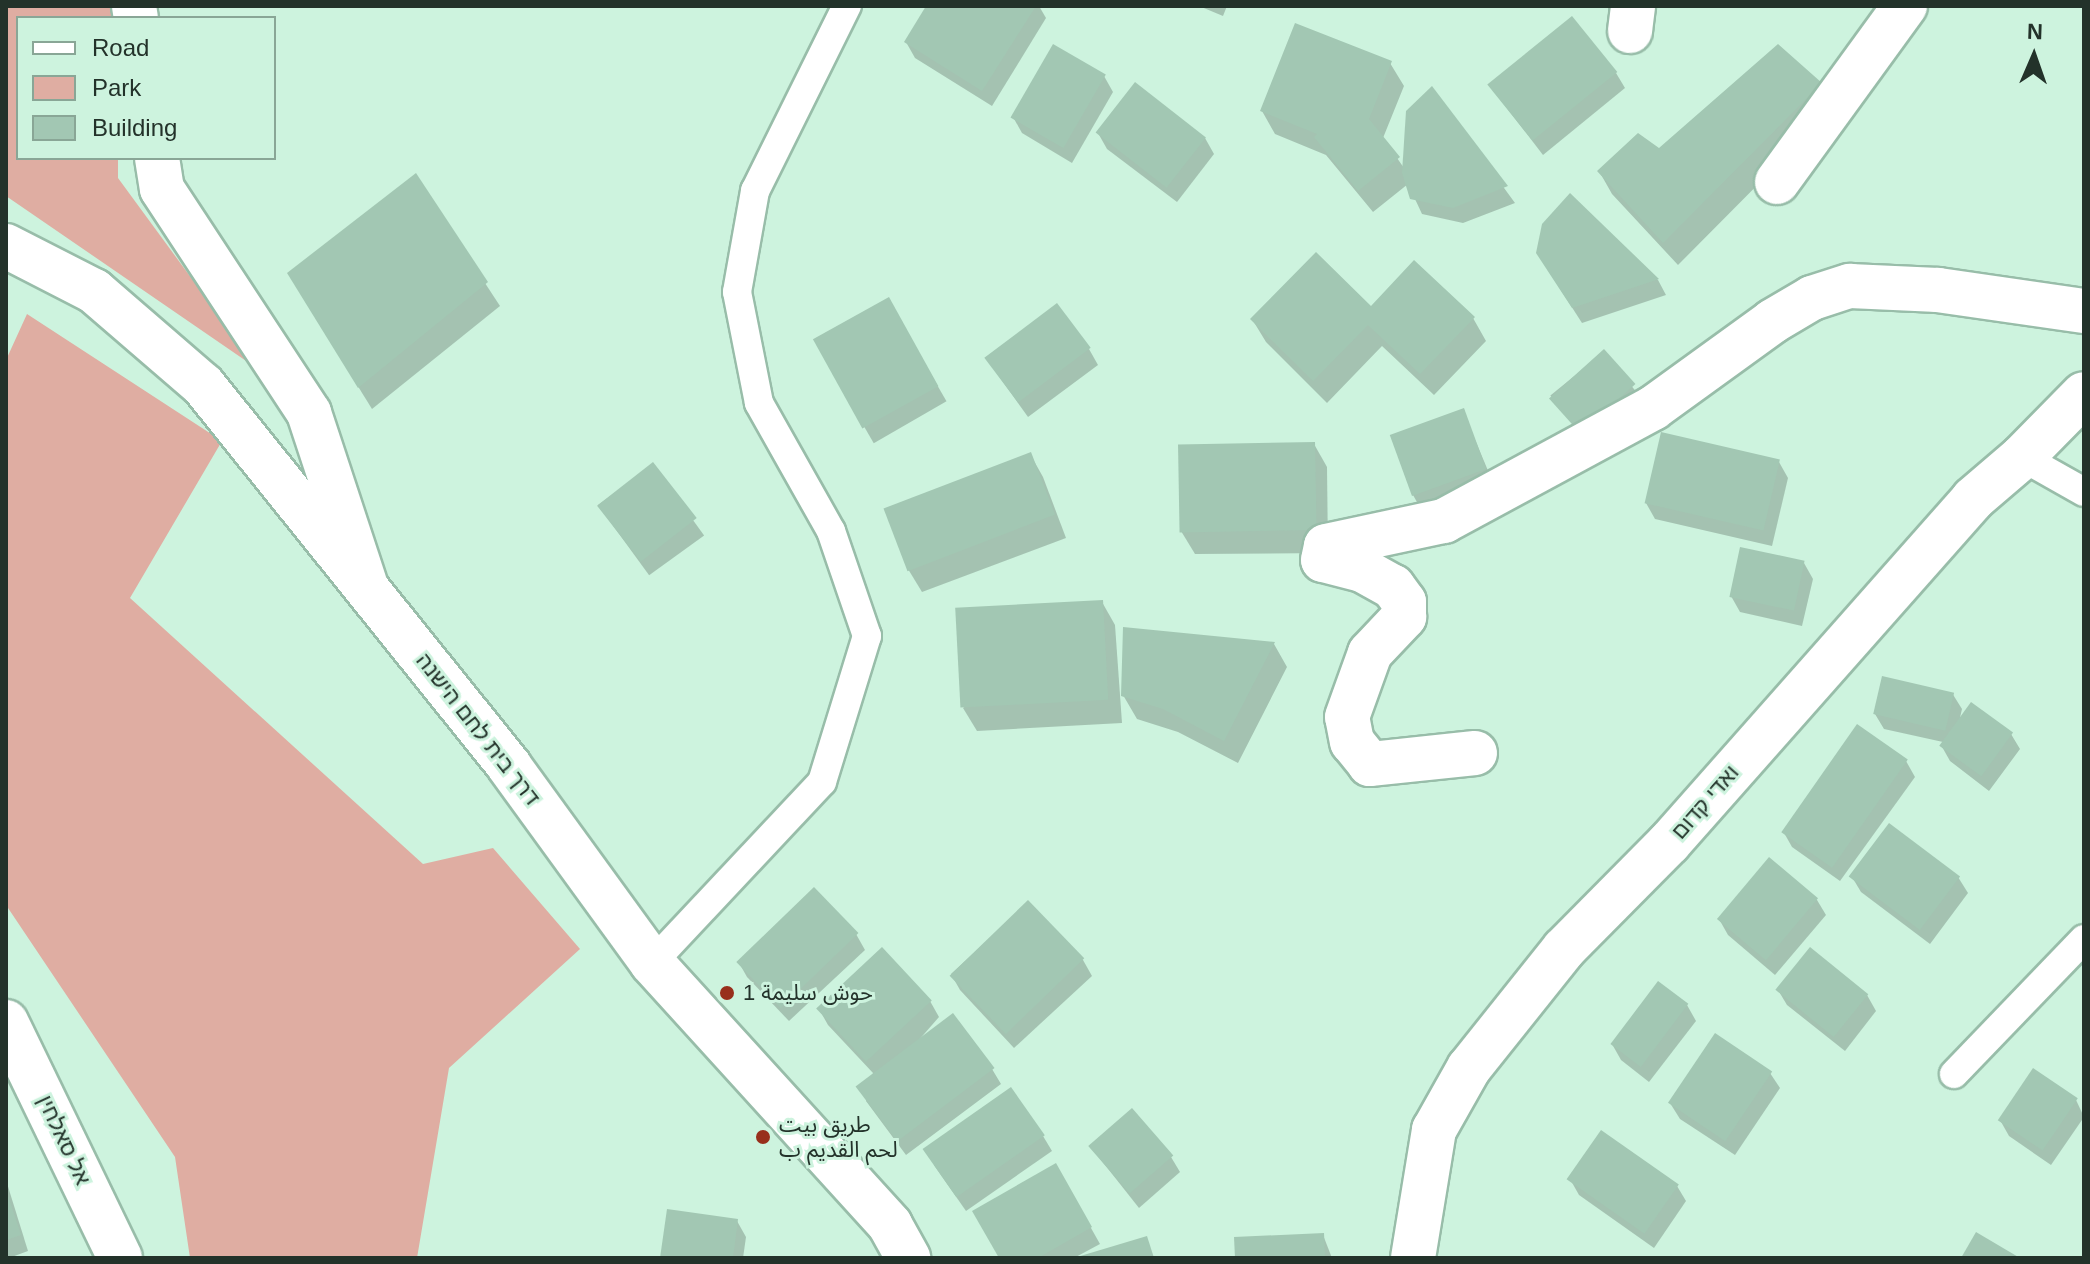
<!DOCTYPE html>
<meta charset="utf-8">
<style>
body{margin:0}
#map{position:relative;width:2090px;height:1264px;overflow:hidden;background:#cdf3de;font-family:Helvetica,"Noto Sans Arabic","Noto Sans Hebrew",sans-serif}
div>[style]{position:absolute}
.green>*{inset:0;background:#dfada2}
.shadow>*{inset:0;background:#0003;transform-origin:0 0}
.building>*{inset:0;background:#a2c7b3;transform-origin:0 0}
.roads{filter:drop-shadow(2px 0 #98bda9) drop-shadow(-2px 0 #98bda9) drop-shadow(0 2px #98bda9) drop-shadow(0 -2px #98bda9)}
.service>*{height:28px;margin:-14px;padding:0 14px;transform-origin:14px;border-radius:14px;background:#fff}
.minor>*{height:44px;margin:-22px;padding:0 22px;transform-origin:22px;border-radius:22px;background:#fff}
.tertiary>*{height:44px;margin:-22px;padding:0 22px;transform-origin:22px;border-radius:22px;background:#fff}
.dots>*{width:22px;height:22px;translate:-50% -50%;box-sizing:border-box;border:4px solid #cdf3de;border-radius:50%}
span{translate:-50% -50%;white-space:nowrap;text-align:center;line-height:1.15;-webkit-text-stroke:6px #cdf3de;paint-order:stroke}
.street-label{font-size:22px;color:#23322a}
.poi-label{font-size:22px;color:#23322a}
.left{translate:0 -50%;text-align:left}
.frame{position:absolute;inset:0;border:8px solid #23322a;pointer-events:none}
.legend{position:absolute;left:16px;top:16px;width:260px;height:144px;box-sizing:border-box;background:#cdf3de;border:2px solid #89a696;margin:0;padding:10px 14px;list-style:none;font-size:24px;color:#23322a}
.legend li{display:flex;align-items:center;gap:16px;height:40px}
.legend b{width:40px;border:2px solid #89a696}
.north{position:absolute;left:1994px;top:16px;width:80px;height:80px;-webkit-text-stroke:6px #cdf3de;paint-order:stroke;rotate:2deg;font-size:22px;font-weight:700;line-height:32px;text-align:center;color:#23322a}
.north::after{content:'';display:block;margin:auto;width:28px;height:36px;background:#23322a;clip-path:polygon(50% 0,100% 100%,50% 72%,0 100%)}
</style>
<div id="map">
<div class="green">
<i style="clip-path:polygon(6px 6px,116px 6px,116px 18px,18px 18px,18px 158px,118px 158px,118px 178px,258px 369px,6px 196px)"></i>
<i style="clip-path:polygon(27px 314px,222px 441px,130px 598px,423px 864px,493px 848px,580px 949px,449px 1068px,417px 1258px,190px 1258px,175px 1157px,6px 905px,6px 360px)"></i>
</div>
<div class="shadow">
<i style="clip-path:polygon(929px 6px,1039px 6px,1046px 18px,992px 106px,915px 58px,906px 42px)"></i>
<i style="clip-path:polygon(1199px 6px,1227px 6px,1223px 16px)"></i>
<i style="clip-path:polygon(1778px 47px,1820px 85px,1834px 108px,1678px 265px,1612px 194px,1599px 171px,1659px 150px)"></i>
<i style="clip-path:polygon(1390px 63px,1404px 86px,1383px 138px,1404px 168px,1432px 89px,1515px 203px,1463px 223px,1422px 214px,1408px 184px,1373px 212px,1326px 155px,1275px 134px,1262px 111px)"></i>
<i style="clip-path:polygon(1616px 73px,1625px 88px,1543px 155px,1489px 85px)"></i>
<i style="clip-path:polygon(1104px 76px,1113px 92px,1072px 163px,1022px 133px,1013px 117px)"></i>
<i style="clip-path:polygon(1098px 133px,1205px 138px,1214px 154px,1177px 202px,1107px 149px)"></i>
<i style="clip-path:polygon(415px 176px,500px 306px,372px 409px,302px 296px)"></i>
<i style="clip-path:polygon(1570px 195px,1658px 280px,1666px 295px,1582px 323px,1548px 270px)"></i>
<i style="left:888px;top:300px;width:117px;height:84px;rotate:60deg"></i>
<i style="clip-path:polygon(1371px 309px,1473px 318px,1486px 341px,1434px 395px,1382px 346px,1327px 403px,1266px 342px,1252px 319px)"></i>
<i style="clip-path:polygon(1089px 349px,1098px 365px,1028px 417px,986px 358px)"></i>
<i style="left:1604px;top:352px;width:63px;height:69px;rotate:51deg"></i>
<i style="clip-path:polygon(1463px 411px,1494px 485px,1422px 511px,1413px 495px)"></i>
<i style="clip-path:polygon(1314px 444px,1327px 467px,1328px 553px,1195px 554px,1181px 531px)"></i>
<i style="clip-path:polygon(1030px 454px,1043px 477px,1066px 538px,922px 592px,908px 569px)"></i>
<i style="clip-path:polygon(1779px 462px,1788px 478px,1772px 546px,1655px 519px,1646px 503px)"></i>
<i style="left:653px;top:465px;width:87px;height:68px;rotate:54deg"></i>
<i style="clip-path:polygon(1804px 563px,1813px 579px,1802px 626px,1740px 612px,1731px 596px)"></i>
<i style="clip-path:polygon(1102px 602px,1115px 625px,1122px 723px,977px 731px,963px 708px)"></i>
<i style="clip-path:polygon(1125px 629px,1274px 644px,1287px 667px,1238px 763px,1178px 732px,1137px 719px,1123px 695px)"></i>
<i style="clip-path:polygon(1952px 693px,1962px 709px,1959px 722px,2011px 734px,2020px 749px,1989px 791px,1950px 761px,1941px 745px,1943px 742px,1884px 729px,1875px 714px)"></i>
<i style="clip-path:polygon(1906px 761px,1915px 777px,1840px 881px,1792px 847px,1783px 831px)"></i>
<i style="clip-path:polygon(1770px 860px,1817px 900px,1826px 915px,1775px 975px,1728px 935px,1719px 919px)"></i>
<i style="clip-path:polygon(1852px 877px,1958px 877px,1968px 893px,1930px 944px,1861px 892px)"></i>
<i style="clip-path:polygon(1028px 903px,1083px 960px,1092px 976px,1014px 1048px,960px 990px,951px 974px)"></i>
<i style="clip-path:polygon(856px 934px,865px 950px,789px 1021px,747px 977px,738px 961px)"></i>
<i style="clip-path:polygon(1778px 990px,1867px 995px,1876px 1011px,1845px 1051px,1787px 1005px)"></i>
<i style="clip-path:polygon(930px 1001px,939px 1017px,918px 1041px,992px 1069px,1001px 1084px,906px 1155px,866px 1101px,873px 1073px,828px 1025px,819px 1009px)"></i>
<i style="clip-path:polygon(1687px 1005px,1696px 1021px,1649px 1082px,1621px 1060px,1612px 1044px)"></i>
<i style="clip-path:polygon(1770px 1073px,1780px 1088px,1735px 1155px,1680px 1119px,1670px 1103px)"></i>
<i style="clip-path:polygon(2076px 1100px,2084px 1117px,2051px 1165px,2009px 1136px,2000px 1120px)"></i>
<i style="clip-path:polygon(1043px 1136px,1052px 1151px,966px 1211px,934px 1165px)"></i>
<i style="clip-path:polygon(1090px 1146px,1171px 1157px,1180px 1172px,1139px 1208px)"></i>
<i style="clip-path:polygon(1056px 1166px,1100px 1244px,1074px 1258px,1001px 1258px)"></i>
<i style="clip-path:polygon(1570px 1179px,1677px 1186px,1686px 1201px,1654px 1248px,1579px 1195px)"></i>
<i style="clip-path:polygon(6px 1180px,28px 1251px,9px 1258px,6px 1258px)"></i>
<i style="clip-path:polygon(737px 1221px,746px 1237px,743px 1258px,662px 1258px)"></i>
<i style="clip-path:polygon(1323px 1235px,1332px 1258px,1237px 1258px)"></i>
</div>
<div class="building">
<i style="clip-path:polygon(926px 6px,1036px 6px,982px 91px,904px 42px)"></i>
<i style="left:1572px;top:16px;width:72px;height:109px;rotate:51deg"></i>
<i style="clip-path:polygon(1295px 23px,1392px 61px,1369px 119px,1400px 157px,1358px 191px,1314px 137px,1317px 134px,1260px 111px)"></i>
<i style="left:1053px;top:44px;width:61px;height:85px;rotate:30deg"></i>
<i style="clip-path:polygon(1778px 44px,1822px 83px,1663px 243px,1597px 171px,1638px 133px,1659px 148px)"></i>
<i style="left:1135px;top:82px;width:90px;height:64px;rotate:38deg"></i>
<i style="clip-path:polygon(1432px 86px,1508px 186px,1453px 208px,1410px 199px,1402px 173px,1406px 111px)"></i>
<i style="clip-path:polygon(416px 173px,488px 282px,358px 388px,287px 273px)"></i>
<i style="clip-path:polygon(1570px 193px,1659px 279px,1572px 308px,1536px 253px,1542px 224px)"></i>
<i style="clip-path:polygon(1316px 252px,1371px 306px,1414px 260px,1475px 317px,1420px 374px,1368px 325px,1313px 381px,1250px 319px)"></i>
<i style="left:889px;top:297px;width:102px;height:87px;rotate:61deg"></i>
<i style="left:1057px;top:303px;width:56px;height:91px;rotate:53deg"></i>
<i style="left:1604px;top:349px;width:47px;height:74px;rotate:48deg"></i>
<i style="left:1464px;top:408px;width:65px;height:79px;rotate:70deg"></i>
<i style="left:1661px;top:432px;width:122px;height:73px;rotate:13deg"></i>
<i style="left:1315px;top:442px;width:88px;height:137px;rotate:89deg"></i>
<i style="left:1031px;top:452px;width:67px;height:158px;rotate:69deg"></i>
<i style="left:653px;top:462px;width:71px;height:71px;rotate:52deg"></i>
<i style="left:1740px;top:547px;width:66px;height:51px;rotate:12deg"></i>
<i style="left:1103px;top:600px;width:100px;height:148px;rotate:87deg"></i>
<i style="clip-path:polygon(1123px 627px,1275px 642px,1224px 741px,1163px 709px,1121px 696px)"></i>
<i style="left:1882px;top:676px;width:74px;height:39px;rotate:13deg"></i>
<i style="left:1971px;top:702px;width:52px;height:54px;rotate:36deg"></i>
<i style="left:1857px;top:724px;width:62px;height:132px;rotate:35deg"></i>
<i style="left:1889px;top:823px;width:89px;height:67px;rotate:37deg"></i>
<i style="left:1769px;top:857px;width:64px;height:81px;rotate:40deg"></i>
<i style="left:814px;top:887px;width:64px;height:108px;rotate:46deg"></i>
<i style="left:1028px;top:900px;width:81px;height:109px;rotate:46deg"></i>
<i style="left:882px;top:947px;width:73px;height:90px;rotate:47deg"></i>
<i style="left:1810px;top:947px;width:75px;height:55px;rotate:39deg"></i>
<i style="left:1658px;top:981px;width:38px;height:79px;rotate:37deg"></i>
<i style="left:953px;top:1013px;width:69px;height:122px;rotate:53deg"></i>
<i style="left:1715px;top:1033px;width:69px;height:84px;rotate:34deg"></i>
<i style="left:2033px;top:1068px;width:54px;height:63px;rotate:34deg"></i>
<i style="left:1011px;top:1087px;width:59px;height:108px;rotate:55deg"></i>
<i style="left:1132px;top:1108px;width:63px;height:58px;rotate:49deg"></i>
<i style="left:1601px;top:1130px;width:95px;height:60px;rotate:35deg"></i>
<i style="clip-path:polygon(1056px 1163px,1092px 1227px,1038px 1258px,999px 1258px,972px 1211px)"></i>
<i style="clip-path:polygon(6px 1190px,21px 1235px,6px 1240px)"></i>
<i style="clip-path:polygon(667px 1209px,738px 1219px,733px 1258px,660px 1258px)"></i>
<i style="clip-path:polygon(1976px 1232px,2020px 1258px,1961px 1258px)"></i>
<i style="clip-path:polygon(1324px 1233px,1325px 1258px,1235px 1258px,1234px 1237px)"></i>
<i style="clip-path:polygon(1147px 1236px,1154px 1258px,1077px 1258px,1077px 1257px)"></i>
</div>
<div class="roads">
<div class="service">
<i style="left:2022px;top:457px;width:71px;rotate:29.4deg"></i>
<i style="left:652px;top:963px;width:248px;rotate:-46.8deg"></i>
<i style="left:822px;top:782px;width:153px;rotate:-72.9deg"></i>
<i style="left:867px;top:636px;width:111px;rotate:-108.9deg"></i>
<i style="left:831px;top:531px;width:147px;rotate:-119.4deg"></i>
<i style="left:759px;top:403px;width:113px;rotate:-101.2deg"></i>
<i style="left:737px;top:292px;width:103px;rotate:-79.9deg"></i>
<i style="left:755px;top:191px;width:207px;rotate:-63.6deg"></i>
<i style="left:1954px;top:1074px;width:187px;rotate:-46.1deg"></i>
</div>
<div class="minor">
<i style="left:134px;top:6px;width:12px;rotate:81deg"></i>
<i style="left:1630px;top:31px;width:25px;rotate:-83deg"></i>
<i style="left:157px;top:158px;width:31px;rotate:81deg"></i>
<i style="left:162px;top:189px;width:268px;rotate:56.7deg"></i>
<i style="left:309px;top:413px;width:182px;rotate:71.8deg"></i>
<i style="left:1777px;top:182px;width:218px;rotate:-54deg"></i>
<i style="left:1475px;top:753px;width:106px;rotate:174deg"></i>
<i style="left:1370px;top:764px;width:28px;rotate:-129deg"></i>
<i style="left:1352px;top:742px;width:25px;rotate:-101deg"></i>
<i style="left:1347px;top:717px;width:68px;rotate:-70.2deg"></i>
<i style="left:1370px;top:653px;width:50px;rotate:-46.6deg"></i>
<i style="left:1404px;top:617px;width:15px;rotate:-90deg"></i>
<i style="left:1404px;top:602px;width:19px;rotate:-126deg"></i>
<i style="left:1393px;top:587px;width:35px;rotate:-151deg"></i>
<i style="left:1362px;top:570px;width:40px;rotate:-165.6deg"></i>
<i style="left:1323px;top:560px;width:14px;rotate:-78deg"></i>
<i style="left:1326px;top:546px;width:121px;rotate:-12deg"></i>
<i style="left:1444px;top:521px;width:238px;rotate:-28.4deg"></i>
<i style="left:1653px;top:408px;width:148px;rotate:-35.9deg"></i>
<i style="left:1773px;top:321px;width:45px;rotate:-30.5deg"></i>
<i style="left:1812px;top:298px;width:40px;rotate:-18deg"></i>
<i style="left:1850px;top:286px;width:88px;rotate:2.6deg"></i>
<i style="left:1938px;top:290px;width:148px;rotate:8.2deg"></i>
<i style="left:6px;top:1022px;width:262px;rotate:64.2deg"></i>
<i style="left:1413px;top:1258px;width:130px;rotate:-80.7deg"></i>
<i style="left:1434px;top:1130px;width:71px;rotate:-60.6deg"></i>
<i style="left:1469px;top:1068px;width:152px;rotate:-51.4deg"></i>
<i style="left:1564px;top:949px;width:149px;rotate:-45.3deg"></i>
<i style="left:1669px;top:843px;width:459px;rotate:-48.5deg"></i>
<i style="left:1973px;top:499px;width:65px;rotate:-40.6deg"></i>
<i style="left:2022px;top:457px;width:88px;rotate:-45.5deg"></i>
</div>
<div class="tertiary">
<i style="left:6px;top:246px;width:99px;rotate:27.1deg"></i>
<i style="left:94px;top:291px;width:144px;rotate:40.8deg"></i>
<i style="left:203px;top:385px;width:489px;rotate:51.2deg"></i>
<i style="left:509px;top:766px;width:243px;rotate:54deg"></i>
<i style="left:652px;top:963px;width:354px;rotate:47.7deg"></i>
<i style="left:890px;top:1225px;width:38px;rotate:61deg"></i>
</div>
</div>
<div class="dots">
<i style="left:727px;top:993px;background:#982f1c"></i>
<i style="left:763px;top:1137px;background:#982f1c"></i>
</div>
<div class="street-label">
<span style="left:478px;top:729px;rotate:52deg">דרך בית לחם הישנה</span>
<span style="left:1705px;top:802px;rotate:-49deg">ואדי קדום</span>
<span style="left:64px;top:1140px;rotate:65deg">אל סאלחין</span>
</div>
<div class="poi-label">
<span class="left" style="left:743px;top:993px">حوش سليمة 1</span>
<span class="left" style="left:779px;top:1137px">طريق بيت<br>لحم القديم ب</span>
</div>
<div class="frame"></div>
<ul class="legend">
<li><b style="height:10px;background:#fff"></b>Road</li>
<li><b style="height:22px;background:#dfada2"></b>Park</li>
<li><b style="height:22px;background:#a2c7b3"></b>Building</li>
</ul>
<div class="north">N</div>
</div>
